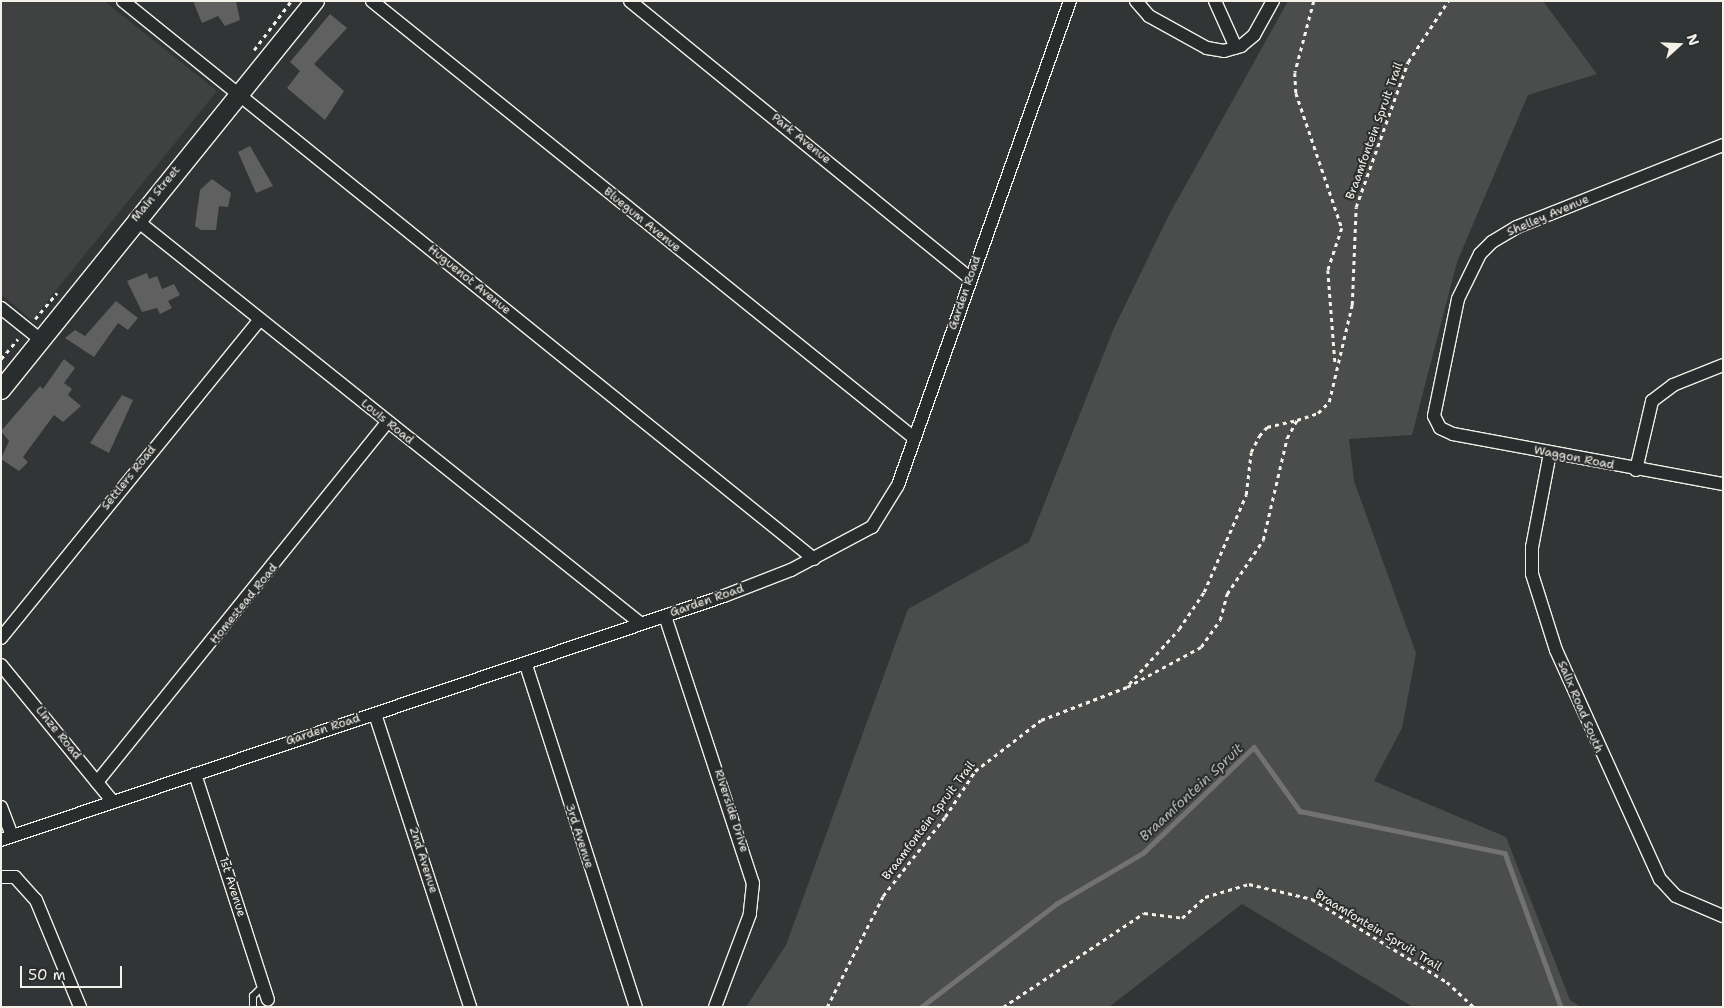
<!DOCTYPE html>
<style>
body{margin:0}
#map{position:relative;width:1724px;height:1008px;overflow:hidden;background:#323535;font-family:"Shantell Sans",sans-serif}
div>[style]{position:absolute}
.built>*{inset:0;background:#404242}
.green>*{inset:0;background:#4b4d4c}
.stream>*{height:4.5px;margin:-2.25px;padding:0 2.25px;transform-origin:2.25px;border-radius:2.25px;background:#727370}
.building>*{inset:0;background:#5f605f}
.path>*{height:2.5px;margin-top:-1.25px;transform-origin:0;background:repeating-linear-gradient(90deg,#f4f1e8 0 4px,transparent 0 8px)}
.roads{filter:drop-shadow(1px 0 #f4f1e8) drop-shadow(-1px 0 #f4f1e8) drop-shadow(0 1px #f4f1e8) drop-shadow(0 -1px #f4f1e8)}
.lane>*{height:6px;margin:-3px;padding:0 3px;transform-origin:3px;border-radius:3px;background:#2a2d2e}
.street>*{height:12px;margin:-6px;padding:0 6px;transform-origin:6px;border-radius:6px;background:#2a2d2e}
.secondary>*{height:18px;margin:-9px;padding:0 9px;transform-origin:9px;border-radius:9px;background:#2a2d2e}
span{translate:-50% -50%;white-space:nowrap;text-align:center;line-height:1.15;-webkit-text-stroke:4px #2a2d2e;paint-order:stroke}
.street-label{font-size:12px;color:#f4f1e8}
.water-label{font-size:14px;color:#b3b2ac;font-style:italic}
.frame{position:absolute;inset:0;border:2px solid #f4f1e8;pointer-events:none}
.north{position:absolute;left:1654px;top:20px;width:50px;height:50px;-webkit-text-stroke:4px #2a2d2e;paint-order:stroke;rotate:70deg;font-size:14px;font-weight:700;line-height:20px;text-align:center;color:#f4f1e8}
.north::after{content:'';display:block;margin:auto;width:18px;height:22px;background:#f4f1e8;clip-path:polygon(50% 0,100% 100%,50% 72%,0 100%)}
.scale{position:absolute;left:20px;top:966px;width:102px;height:22px;box-sizing:border-box;border:2px solid #f4f1e8;border-top:0;padding-left:6px;font-size:15px;line-height:18px;white-space:nowrap;color:#f4f1e8;-webkit-text-stroke:4px #2a2d2e;paint-order:stroke}
</style>
<div id="map">
<div class="built">
<i style="clip-path:polygon(1px 1px,104px 1px,217px 91px,32px 320px,1px 294px)"></i>
</div>
<div class="green">
<i style="clip-path:polygon(1288px 1px,1543px 1px,1597px 74px,1528px 95px,1457px 262px,1412px 435px,1349px 439px,1354px 481px,1416px 653px,1402px 728px,1374px 781px,1506px 837px,1570px 1000px,1581px 1007px,1413px 1007px,1242px 904px,1109px 1007px,746px 1007px,786px 945px,908px 609px,1029px 542px,1114px 328px,1169px 215px)"></i>
</div>
<div class="stream">
<i style="left:921px;top:1007px;width:170px;rotate:-37.3deg"></i>
<i style="left:1056px;top:904px;width:101px;rotate:-30.4deg"></i>
<i style="left:1143px;top:853px;width:153px;rotate:-43.7deg"></i>
<i style="left:1254px;top:747px;width:79px;rotate:54.3deg"></i>
<i style="left:1300px;top:811px;width:209px;rotate:11.6deg"></i>
<i style="left:1505px;top:853px;width:164px;rotate:70deg"></i>
</div>
<div class="building">
<i style="clip-path:polygon(193px 1px,236px 1px,240px 20px,225px 26px,218px 16px,202px 23px)"></i>
<i style="clip-path:polygon(330px 14px,347px 28px,314px 64px,344px 91px,325px 120px,287px 88px,300px 71px,290px 62px)"></i>
<i style="clip-path:polygon(250px 146px,273px 186px,256px 193px,238px 152px)"></i>
<i style="clip-path:polygon(212px 179px,231px 193px,228px 207px,219px 206px,216px 230px,201px 230px,195px 226px,200px 190px)"></i>
<i style="clip-path:polygon(147px 273px,149px 279px,157px 276px,162px 289px,174px 284px,180px 295px,168px 301px,172px 308px,160px 314px,157px 308px,142px 312px,127px 281px)"></i>
<i style="clip-path:polygon(116px 301px,138px 318px,128px 330px,118px 323px,94px 357px,65px 338px,75px 330px,85px 336px)"></i>
<i style="clip-path:polygon(64px 359px,75px 368px,64px 383px,72px 389px,68px 395px,81px 406px,63px 422px,54px 415px,23px 457px,28px 462px,19px 471px,1px 459px,9px 441px,1px 431px,40px 386px,43px 389px)"></i>
<i style="clip-path:polygon(122px 395px,133px 400px,109px 453px,90px 443px)"></i>
</div>
<div class="path">
<i style="left:1314px;top:1px;width:74px;rotate:104.8deg"></i>
<i style="left:1295px;top:73px;width:20px;rotate:87deg"></i>
<i style="left:1296px;top:93px;width:143px;rotate:71.2deg"></i>
<i style="left:1342px;top:228px;width:44px;rotate:108.4deg"></i>
<i style="left:1328px;top:270px;width:92px;rotate:85.6deg"></i>
<i style="left:254px;top:50px;width:61px;rotate:-52.9deg"></i>
<i style="left:35px;top:319px;width:34px;rotate:-50deg"></i>
<i style="left:1px;top:359px;width:26px;rotate:-50deg"></i>
<i style="left:1129px;top:684px;width:74px;rotate:-47.7deg"></i>
<i style="left:1179px;top:629px;width:45px;rotate:-56deg"></i>
<i style="left:1204px;top:592px;width:106px;rotate:-66.6deg"></i>
<i style="left:1246px;top:495px;width:43px;rotate:-83.4deg"></i>
<i style="left:1251px;top:452px;width:18px;rotate:-63deg"></i>
<i style="left:1259px;top:436px;width:12px;rotate:-48deg"></i>
<i style="left:1267px;top:427px;width:31px;rotate:-13deg"></i>
<i style="left:827px;top:1007px;width:124px;rotate:-63.2deg"></i>
<i style="left:883px;top:896px;width:100px;rotate:-51.9deg"></i>
<i style="left:945px;top:817px;width:55px;rotate:-56.9deg"></i>
<i style="left:975px;top:771px;width:83px;rotate:-37.7deg"></i>
<i style="left:1041px;top:720px;width:92px;rotate:-21deg"></i>
<i style="left:1127px;top:687px;width:84px;rotate:-28.4deg"></i>
<i style="left:1201px;top:647px;width:33px;rotate:-55deg"></i>
<i style="left:1220px;top:620px;width:27px;rotate:-75deg"></i>
<i style="left:1227px;top:594px;width:65px;rotate:-56.3deg"></i>
<i style="left:1263px;top:540px;width:105px;rotate:-76.8deg"></i>
<i style="left:1287px;top:438px;width:21px;rotate:-61deg"></i>
<i style="left:1297px;top:420px;width:22px;rotate:-18deg"></i>
<i style="left:1318px;top:413px;width:16px;rotate:-45deg"></i>
<i style="left:1329px;top:402px;width:100px;rotate:-76.7deg"></i>
<i style="left:1352px;top:305px;width:98px;rotate:-87.7deg"></i>
<i style="left:1356px;top:207px;width:154px;rotate:-70.3deg"></i>
<i style="left:1408px;top:62px;width:73px;rotate:-56.7deg"></i>
<i style="left:1003px;top:1007px;width:169px;rotate:-33.7deg"></i>
<i style="left:1144px;top:913px;width:38px;rotate:7deg"></i>
<i style="left:1182px;top:918px;width:31px;rotate:-42deg"></i>
<i style="left:1205px;top:897px;width:46px;rotate:-16.5deg"></i>
<i style="left:1249px;top:884px;width:65px;rotate:13.4deg"></i>
<i style="left:1312px;top:899px;width:158px;rotate:31.6deg"></i>
<i style="left:1447px;top:982px;width:37px;rotate:43deg"></i>
</div>
<div class="roads">
<div class="lane">
<i style="left:253px;top:1007px;width:11px;rotate:-90deg"></i>
<i style="left:253px;top:996px;width:14px;rotate:-45deg"></i>
</div>
<div class="street">
<i style="left:123px;top:1px;width:888px;rotate:38.92deg"></i>
<i style="left:372px;top:1px;width:695px;rotate:38.87deg"></i>
<i style="left:630px;top:1px;width:439px;rotate:39.2deg"></i>
<i style="left:1136px;top:1px;width:20px;rotate:49deg"></i>
<i style="left:1149px;top:16px;width:66px;rotate:28.9deg"></i>
<i style="left:1207px;top:48px;width:17px;rotate:10deg"></i>
<i style="left:1224px;top:51px;width:18px;rotate:-16deg"></i>
<i style="left:1241px;top:46px;width:17px;rotate:-40deg"></i>
<i style="left:1254px;top:35px;width:39px;rotate:-61deg"></i>
<i style="left:1215px;top:1px;width:51px;rotate:65.9deg"></i>
<i style="left:1723px;top:145px;width:222px;rotate:158.3deg"></i>
<i style="left:1517px;top:227px;width:29px;rotate:149deg"></i>
<i style="left:1492px;top:242px;width:17px;rotate:135deg"></i>
<i style="left:1480px;top:254px;width:50px;rotate:116.1deg"></i>
<i style="left:1458px;top:299px;width:119px;rotate:101.6deg"></i>
<i style="left:1434px;top:416px;width:13px;rotate:63deg"></i>
<i style="left:1440px;top:428px;width:14px;rotate:25deg"></i>
<i style="left:1453px;top:434px;width:275px;rotate:10.5deg"></i>
<i style="left:135px;top:219px;width:647px;rotate:38.66deg"></i>
<i style="left:1px;top:308px;width:51px;rotate:38.7deg"></i>
<i style="left:1550px;top:453px;width:96px;rotate:100.8deg"></i>
<i style="left:1532px;top:547px;width:27px;rotate:90deg"></i>
<i style="left:1532px;top:574px;width:80px;rotate:72.5deg"></i>
<i style="left:1556px;top:650px;width:252px;rotate:65.6deg"></i>
<i style="left:1660px;top:879px;width:23px;rotate:47deg"></i>
<i style="left:1676px;top:896px;width:51px;rotate:23.1deg"></i>
<i style="left:1636px;top:470px;width:71px;rotate:-76.9deg"></i>
<i style="left:1652px;top:401px;width:26px;rotate:-37deg"></i>
<i style="left:1673px;top:385px;width:54px;rotate:-21.8deg"></i>
<i style="left:665px;top:616px;width:281px;rotate:71.8deg"></i>
<i style="left:753px;top:883px;width:31px;rotate:96deg"></i>
<i style="left:750px;top:914px;width:99px;rotate:110.6deg"></i>
<i style="left:1px;top:638px;width:409px;rotate:-50.9deg"></i>
<i style="left:1px;top:665px;width:177px;rotate:50.7deg"></i>
<i style="left:526px;top:665px;width:359px;rotate:72.2deg"></i>
<i style="left:375px;top:714px;width:308px;rotate:72deg"></i>
<i style="left:195px;top:774px;width:237px;rotate:72.1deg"></i>
<i style="left:97px;top:782px;width:462px;rotate:-51.1deg"></i>
<i style="left:1px;top:807px;width:31px;rotate:69deg"></i>
<i style="left:1px;top:840px;width:763px;rotate:-18.65deg"></i>
<i style="left:724px;top:596px;width:72px;rotate:-21.2deg"></i>
<i style="left:791px;top:570px;width:92px;rotate:-28deg"></i>
<i style="left:872px;top:527px;width:49px;rotate:-58.2deg"></i>
<i style="left:898px;top:485px;width:514px;rotate:-70.44deg"></i>
<i style="left:1px;top:877px;width:14px"></i>
<i style="left:15px;top:877px;width:31px;rotate:48deg"></i>
<i style="left:36px;top:900px;width:116px;rotate:67.6deg"></i>
</div>
<div class="secondary">
<i style="left:1px;top:390px;width:500px;rotate:-51.1deg"></i>
</div>
</div>
<div class="street-label">
<span style="left:1375px;top:131px;rotate:-70deg">Braamfontein Spruit Trail</span>
<span style="left:801px;top:139px;rotate:39deg">Park Avenue</span>
<span style="left:156px;top:194px;rotate:-50deg">Main Street</span>
<span style="left:1548px;top:216px;rotate:-23deg">Shelley Avenue</span>
<span style="left:642px;top:220px;rotate:39deg">Bluegum Avenue</span>
<span style="left:469px;top:280px;rotate:39deg">Huguenot Avenue</span>
<span style="left:965px;top:293px;rotate:-71deg">Garden Road</span>
<span style="left:387px;top:422px;rotate:39deg">Louis Road</span>
<span style="left:1574px;top:458px;rotate:11deg">Waggon Road</span>
<span style="left:129px;top:478px;rotate:-51deg">Settlers Road</span>
<span style="left:707px;top:601px;rotate:-19deg">Garden Road</span>
<span style="left:244px;top:604px;rotate:-51deg">Homestead Road</span>
<span style="left:1580px;top:707px;rotate:67deg">Salix Road South</span>
<span style="left:323px;top:730px;rotate:-18deg">Garden Road</span>
<span style="left:58px;top:733px;rotate:51deg">Linze Road</span>
<span style="left:731px;top:811px;rotate:72deg">Riverside Drive</span>
<span style="left:929px;top:821px;rotate:-53deg">Braamfontein Spruit Trail</span>
<span style="left:579px;top:836px;rotate:72deg">3rd Avenue</span>
<span style="left:423px;top:860px;rotate:72deg">2nd Avenue</span>
<span style="left:232px;top:887px;rotate:72deg">1st Avenue</span>
<span style="left:1378px;top:931px;rotate:31deg">Braamfontein Spruit Trail</span>
</div>
<div class="water-label">
<span style="left:1191px;top:792px;rotate:-43deg">Braamfontein Spruit</span>
</div>
<div class="frame"></div>
<div class="north">N</div>
<div class="scale">50 m</div>
</div>
